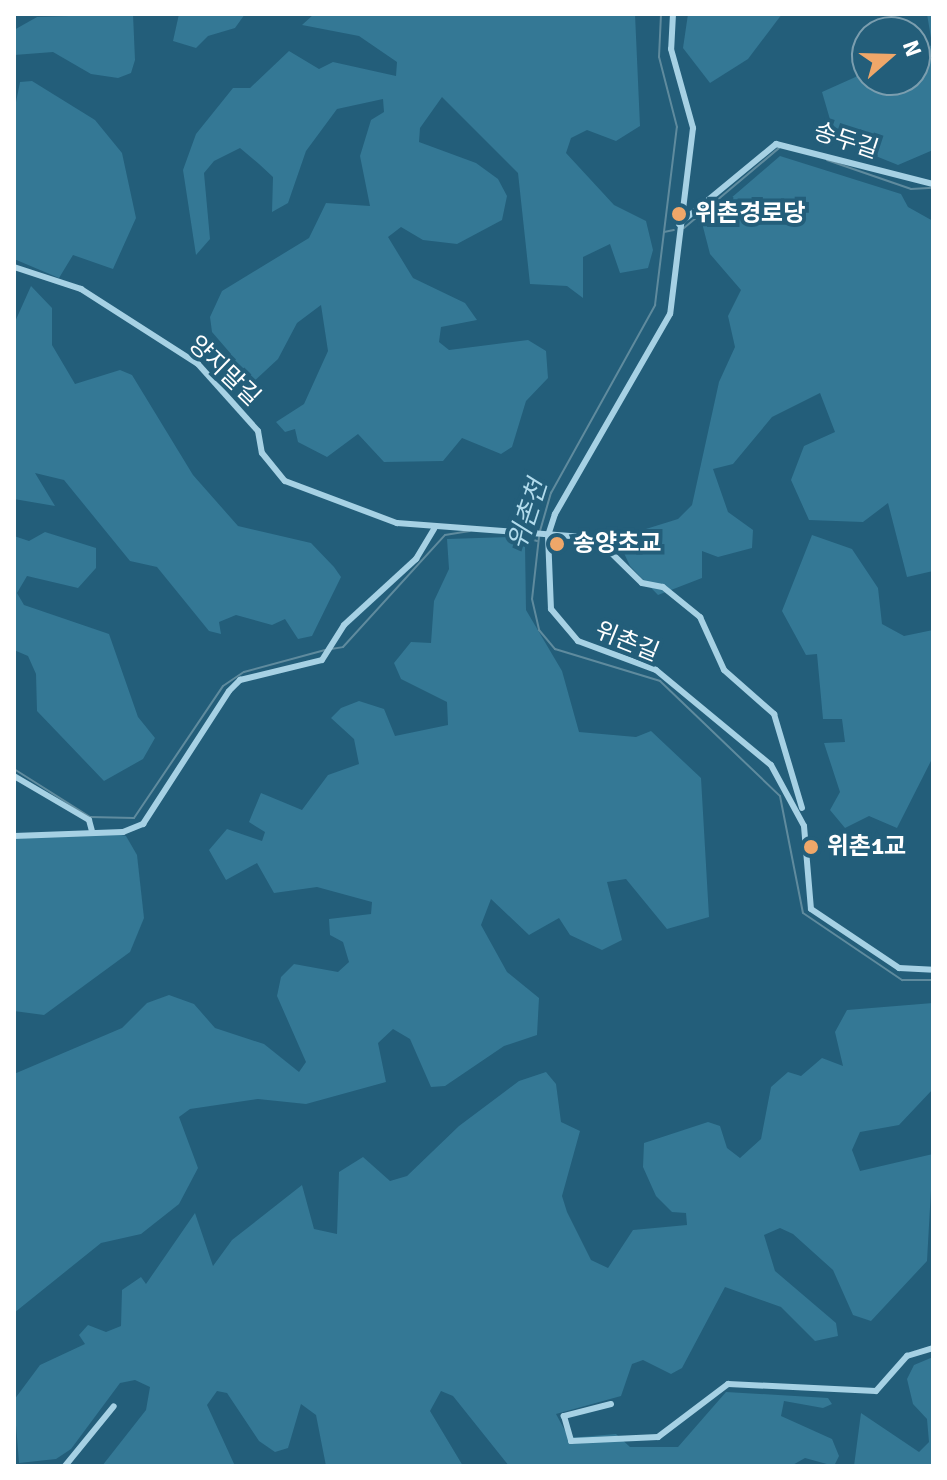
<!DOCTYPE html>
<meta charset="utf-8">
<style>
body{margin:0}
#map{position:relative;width:947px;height:1480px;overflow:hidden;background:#235e7a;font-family:Signika,"Noto Sans KR",sans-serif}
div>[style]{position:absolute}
.green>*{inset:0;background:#347895}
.stream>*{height:2px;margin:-1px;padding:0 1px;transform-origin:1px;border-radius:1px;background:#5f8b9e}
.minor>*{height:6px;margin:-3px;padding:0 3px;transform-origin:3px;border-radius:3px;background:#a6d1e4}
.dots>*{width:22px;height:22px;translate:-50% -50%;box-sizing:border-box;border:4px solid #235e7a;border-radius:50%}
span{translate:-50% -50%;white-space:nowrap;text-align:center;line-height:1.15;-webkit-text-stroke:8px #235e7a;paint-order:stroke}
.street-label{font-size:24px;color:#fff}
.poi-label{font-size:24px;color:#fff;font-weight:700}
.left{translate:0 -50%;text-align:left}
.water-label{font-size:26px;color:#b1dbec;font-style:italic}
.frame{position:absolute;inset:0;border:16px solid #fff;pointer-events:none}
.north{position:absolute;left:851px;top:16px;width:80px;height:80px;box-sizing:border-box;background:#235e7a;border:2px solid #7b9eaf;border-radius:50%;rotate:70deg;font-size:22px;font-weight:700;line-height:32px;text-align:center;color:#fff}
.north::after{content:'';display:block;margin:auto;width:28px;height:36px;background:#efa769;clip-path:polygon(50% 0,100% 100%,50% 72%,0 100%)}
</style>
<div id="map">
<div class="green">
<i style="clip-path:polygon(133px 14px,135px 60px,131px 73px,118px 78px,91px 74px,53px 52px,14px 55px,14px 30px,37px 17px)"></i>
<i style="clip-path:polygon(179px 14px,245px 14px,235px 28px,208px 36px,196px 48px,173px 41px)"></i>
<i style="clip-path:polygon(314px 14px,635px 14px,640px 126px,616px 141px,587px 130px,571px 138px,566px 153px,614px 205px,646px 221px,653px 250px,648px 268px,620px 273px,610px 244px,583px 257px,583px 298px,567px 286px,530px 284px,518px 173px,442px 97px,420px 128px,419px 142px,476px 163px,498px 179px,507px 196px,502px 220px,457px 244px,423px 240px,401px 227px,388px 237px,413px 278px,465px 303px,477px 320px,441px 327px,439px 342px,449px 350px,528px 340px,546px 351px,548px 378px,526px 401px,512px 447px,501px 454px,462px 438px,443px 461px,384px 462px,358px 434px,327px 457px,298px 442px,295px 429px,285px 432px,276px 422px,304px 404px,328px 351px,321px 305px,297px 323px,278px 359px,251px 384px,238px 389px,222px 380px,231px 354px,212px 332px,210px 317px,222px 291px,309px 238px,326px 203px,370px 206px,360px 156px,371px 120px,384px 112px,383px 99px,337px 109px,306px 151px,288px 203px,272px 212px,273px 177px,259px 164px,240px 148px,214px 161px,204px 173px,210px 239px,196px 255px,183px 170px,196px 134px,233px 88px,250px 88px,289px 51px,319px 69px,333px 62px,396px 76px,397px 62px,359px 36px,302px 25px)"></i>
<i style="clip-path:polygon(688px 14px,782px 14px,748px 59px,710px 83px,683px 48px)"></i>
<i style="clip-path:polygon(927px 14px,933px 14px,933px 150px,898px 165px,836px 140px,822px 92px,860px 75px,915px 80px,915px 64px,932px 44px)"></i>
<i style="clip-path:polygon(32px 81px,95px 120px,122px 153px,136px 218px,113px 269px,73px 255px,59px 278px,14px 259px,14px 112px,20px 82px)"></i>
<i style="clip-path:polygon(780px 156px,901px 194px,908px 207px,933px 221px,933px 571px,907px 577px,888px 503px,863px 522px,809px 520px,791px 480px,804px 446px,835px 432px,820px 393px,772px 417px,733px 464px,713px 469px,728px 512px,753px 530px,752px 548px,718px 557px,702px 551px,702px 578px,658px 595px,630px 566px,617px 538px,678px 519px,692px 505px,719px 382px,735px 347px,728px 316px,741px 290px,710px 254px,702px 223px)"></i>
<i style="clip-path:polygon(31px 286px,52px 308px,52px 345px,75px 384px,120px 370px,132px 375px,193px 475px,238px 526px,311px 543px,334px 567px,341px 577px,312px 636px,298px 639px,285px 619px,272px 625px,236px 615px,219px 622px,221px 634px,209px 631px,157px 567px,130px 561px,64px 480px,35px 473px,55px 506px,14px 499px,14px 324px)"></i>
<i style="clip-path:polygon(45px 532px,96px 548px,96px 568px,78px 588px,27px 576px,17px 593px,24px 605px,109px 634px,138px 717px,155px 738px,143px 759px,104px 781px,37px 711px,36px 674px,28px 656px,14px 650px,14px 536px,29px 541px)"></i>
<i style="clip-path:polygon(812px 535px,852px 549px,878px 588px,882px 624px,904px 636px,933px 630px,933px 757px,897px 828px,869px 816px,845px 828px,830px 810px,840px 792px,824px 743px,845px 742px,842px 719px,823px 719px,817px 654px,806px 655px,782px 611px)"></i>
<i style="clip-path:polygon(514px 537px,525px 544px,526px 610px,562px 671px,579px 732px,636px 737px,651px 731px,701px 778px,709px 917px,667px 929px,626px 879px,607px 882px,622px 940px,602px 950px,570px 935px,559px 918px,529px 935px,491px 899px,481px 925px,507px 972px,539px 998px,537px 1035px,504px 1046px,445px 1086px,431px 1087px,410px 1039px,393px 1029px,378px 1043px,386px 1082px,306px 1104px,258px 1099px,190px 1109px,179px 1117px,198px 1168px,179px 1204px,141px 1234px,101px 1243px,14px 1313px,14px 1074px,122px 1028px,147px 1003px,169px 995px,194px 1004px,215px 1028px,264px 1044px,299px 1072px,306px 1062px,277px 996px,281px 977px,294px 964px,338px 972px,349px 962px,343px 942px,330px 935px,329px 919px,371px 914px,372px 902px,317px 887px,274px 893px,257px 863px,226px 880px,209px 850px,227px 829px,262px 841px,265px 832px,249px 822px,261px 793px,302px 810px,328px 775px,359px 764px,354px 739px,331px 718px,341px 708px,359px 701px,384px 709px,395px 736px,448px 725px,447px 702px,401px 679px,394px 663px,411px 642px,431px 643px,434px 601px,449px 569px,447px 539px)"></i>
<i style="clip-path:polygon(103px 831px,126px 836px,137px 855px,144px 918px,130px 952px,44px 1015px,14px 1011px,14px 839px)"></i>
<i style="clip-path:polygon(933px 1003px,933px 1089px,899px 1125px,860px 1132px,852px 1150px,860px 1171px,933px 1154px,927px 1261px,871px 1321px,853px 1315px,833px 1270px,793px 1234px,780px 1228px,764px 1235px,775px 1271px,836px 1323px,838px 1336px,815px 1341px,781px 1307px,725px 1287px,682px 1368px,671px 1374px,643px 1360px,632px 1364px,621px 1396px,556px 1414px,569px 1438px,616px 1434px,630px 1447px,678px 1447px,726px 1392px,828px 1398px,832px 1404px,823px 1408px,784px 1401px,781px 1416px,832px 1439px,839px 1456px,834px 1466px,805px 1458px,791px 1466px,509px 1466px,453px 1396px,441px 1391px,430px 1411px,463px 1466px,326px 1466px,316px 1415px,301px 1404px,288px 1448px,275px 1452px,259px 1441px,227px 1393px,217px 1391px,207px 1405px,235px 1466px,102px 1466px,146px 1410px,150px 1387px,135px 1380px,120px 1383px,71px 1449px,56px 1459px,19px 1463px,14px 1400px,40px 1365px,85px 1344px,79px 1335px,88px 1325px,106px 1332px,121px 1326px,122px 1290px,141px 1277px,146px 1284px,195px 1213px,213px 1266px,232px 1240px,302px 1185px,314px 1229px,337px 1234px,339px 1172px,363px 1157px,390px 1181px,407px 1176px,459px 1126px,519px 1081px,546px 1072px,556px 1084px,561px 1122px,580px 1131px,562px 1196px,567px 1212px,591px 1260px,608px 1268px,633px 1230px,687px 1225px,686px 1213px,672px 1212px,656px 1196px,643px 1167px,644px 1143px,708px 1122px,720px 1126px,727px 1148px,740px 1158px,761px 1139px,771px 1087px,788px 1072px,801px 1076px,822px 1058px,843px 1066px,835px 1032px,847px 1010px)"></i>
<i style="clip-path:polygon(933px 1357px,933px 1466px,854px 1466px,861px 1413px,919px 1452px,929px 1442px,927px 1419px,913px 1404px,907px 1379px,914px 1365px)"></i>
</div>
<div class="stream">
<i style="left:827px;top:160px;width:89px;rotate:19deg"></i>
<i style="left:911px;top:189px;width:22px;rotate:-3deg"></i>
<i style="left:684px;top:228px;width:124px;rotate:-40.1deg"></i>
<i style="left:664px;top:232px;width:10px;rotate:-11deg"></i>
<i style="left:540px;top:531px;width:40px;rotate:-74deg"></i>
<i style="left:551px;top:493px;width:215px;rotate:-61deg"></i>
<i style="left:655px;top:305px;width:179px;rotate:-83deg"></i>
<i style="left:677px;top:127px;width:72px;rotate:-104.4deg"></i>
<i style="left:659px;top:57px;width:43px;rotate:-87.3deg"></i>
<i style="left:516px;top:535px;width:22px;rotate:16deg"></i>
<i style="left:539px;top:537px;width:62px;rotate:96.4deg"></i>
<i style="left:532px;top:599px;width:32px;rotate:77deg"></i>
<i style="left:539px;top:630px;width:25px;rotate:50deg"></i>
<i style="left:555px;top:649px;width:110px;rotate:16.9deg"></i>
<i style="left:660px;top:681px;width:166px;rotate:43.8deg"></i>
<i style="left:780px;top:796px;width:119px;rotate:78.9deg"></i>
<i style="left:803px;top:913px;width:120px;rotate:34.1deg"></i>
<i style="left:902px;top:980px;width:31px"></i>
<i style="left:331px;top:649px;width:12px;rotate:-9deg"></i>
<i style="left:343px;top:647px;width:151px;rotate:-47.7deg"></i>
<i style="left:445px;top:535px;width:25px;rotate:-9deg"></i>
<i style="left:14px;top:769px;width:90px;rotate:32.3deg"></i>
<i style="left:90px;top:817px;width:44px;rotate:1.3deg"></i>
<i style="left:134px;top:818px;width:159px;rotate:-56deg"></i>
<i style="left:223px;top:686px;width:25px;rotate:-34deg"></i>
<i style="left:244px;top:672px;width:84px;rotate:-15.2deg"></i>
</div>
<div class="minor">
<i style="left:673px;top:14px;width:35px;rotate:93deg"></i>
<i style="left:671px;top:49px;width:82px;rotate:74.4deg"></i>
<i style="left:693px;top:128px;width:187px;rotate:97deg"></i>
<i style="left:670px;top:314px;width:231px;rotate:119.9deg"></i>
<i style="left:555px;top:514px;width:22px;rotate:108deg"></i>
<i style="left:548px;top:535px;width:74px;rotate:87.7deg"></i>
<i style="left:551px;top:609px;width:42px;rotate:49.8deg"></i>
<i style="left:578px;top:641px;width:83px;rotate:20.4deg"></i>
<i style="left:656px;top:670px;width:149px;rotate:39.6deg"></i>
<i style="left:771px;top:765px;width:69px;rotate:61.6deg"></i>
<i style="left:804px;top:826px;width:83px;rotate:85.2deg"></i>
<i style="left:811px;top:909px;width:106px;rotate:33.8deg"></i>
<i style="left:899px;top:968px;width:34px;rotate:3deg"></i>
<i style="left:679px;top:224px;width:126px;rotate:-39.5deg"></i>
<i style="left:776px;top:144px;width:162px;rotate:14.3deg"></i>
<i style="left:14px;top:267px;width:71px;rotate:18.2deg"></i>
<i style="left:81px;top:289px;width:139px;rotate:32.7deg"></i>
<i style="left:198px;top:364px;width:90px;rotate:48.2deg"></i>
<i style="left:258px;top:431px;width:22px;rotate:80deg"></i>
<i style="left:262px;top:453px;width:36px;rotate:51deg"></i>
<i style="left:285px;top:481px;width:120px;rotate:20.6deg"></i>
<i style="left:397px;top:523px;width:200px;rotate:4.3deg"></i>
<i style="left:596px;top:538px;width:64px;rotate:44.4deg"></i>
<i style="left:642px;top:583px;width:21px;rotate:11deg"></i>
<i style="left:663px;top:587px;width:48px;rotate:39deg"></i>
<i style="left:700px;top:617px;width:58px;rotate:65.6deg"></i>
<i style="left:724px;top:670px;width:67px;rotate:41.3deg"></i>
<i style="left:774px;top:714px;width:98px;rotate:73.4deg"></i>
<i style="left:14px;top:776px;width:87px;rotate:30.4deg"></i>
<i style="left:89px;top:820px;width:11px;rotate:75deg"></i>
<i style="left:14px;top:836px;width:109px;rotate:-2.1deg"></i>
<i style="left:123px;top:832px;width:22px;rotate:-22deg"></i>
<i style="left:143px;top:824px;width:158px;rotate:-57.1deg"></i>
<i style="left:229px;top:691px;width:16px;rotate:-45deg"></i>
<i style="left:240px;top:680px;width:84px;rotate:-13.7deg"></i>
<i style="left:322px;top:660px;width:41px;rotate:-57.8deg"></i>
<i style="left:344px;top:625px;width:98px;rotate:-42.5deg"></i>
<i style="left:416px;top:559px;width:35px;rotate:-59deg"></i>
<i style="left:611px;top:1404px;width:49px;rotate:165.7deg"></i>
<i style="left:564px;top:1416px;width:26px;rotate:74deg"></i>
<i style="left:571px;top:1441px;width:87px;rotate:-2.6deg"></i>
<i style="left:658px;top:1437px;width:88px;rotate:-37.1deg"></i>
<i style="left:728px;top:1384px;width:148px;rotate:2.7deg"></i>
<i style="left:876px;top:1391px;width:47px;rotate:-48.5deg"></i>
<i style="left:907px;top:1356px;width:27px;rotate:-17deg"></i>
<i style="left:65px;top:1466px;width:77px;rotate:-50.8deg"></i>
</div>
<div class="dots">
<i style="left:679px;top:214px;background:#efa769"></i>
<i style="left:557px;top:544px;background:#efa769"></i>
<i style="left:811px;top:847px;background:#efa769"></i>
</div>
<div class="street-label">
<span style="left:846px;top:141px;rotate:18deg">송두길</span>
<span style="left:224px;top:371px;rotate:44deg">양지말길</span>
<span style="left:627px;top:642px;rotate:22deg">위촌길</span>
</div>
<div class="poi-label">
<span class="left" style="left:695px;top:214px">위촌경로당</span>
<span class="left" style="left:573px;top:544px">송양초교</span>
<span class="left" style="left:827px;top:847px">위촌1교</span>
</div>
<div class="water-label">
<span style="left:529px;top:515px;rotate:-72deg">위촌천</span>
</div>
<div class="frame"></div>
<div class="north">N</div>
</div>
